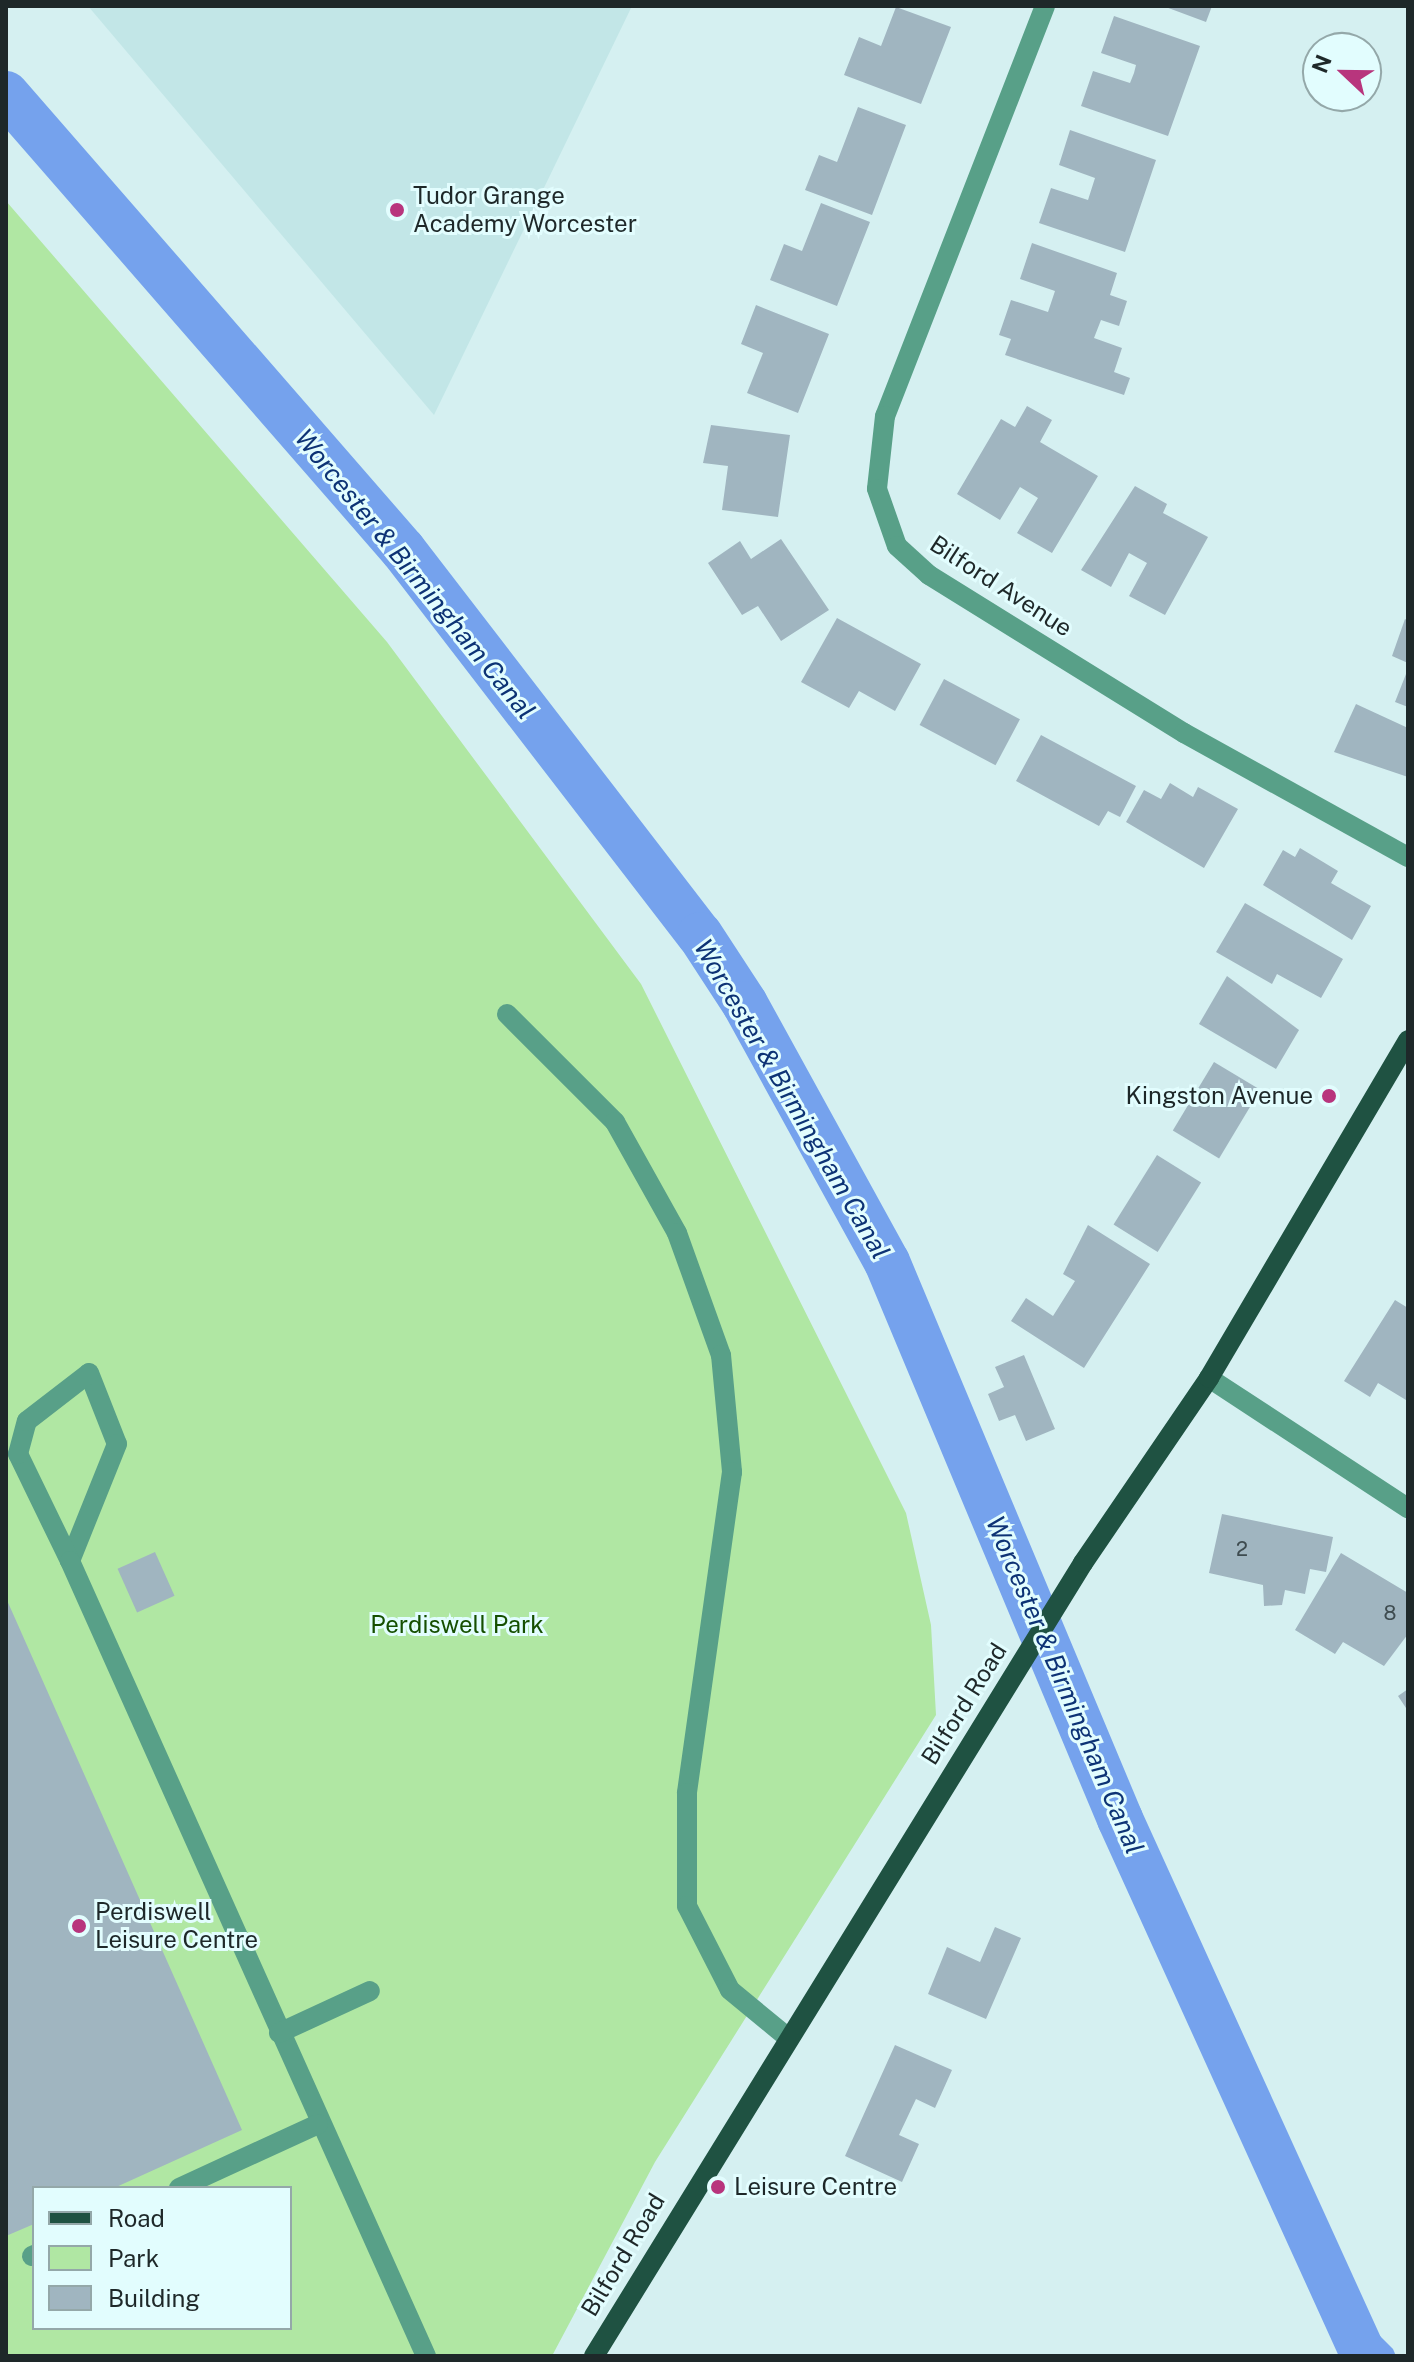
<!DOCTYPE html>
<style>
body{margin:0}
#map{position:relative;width:1414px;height:2362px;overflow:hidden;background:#d5f0f1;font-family:"Public Sans",sans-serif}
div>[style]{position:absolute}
.built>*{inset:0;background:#c2e6e7}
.green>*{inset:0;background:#b0e7a3}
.water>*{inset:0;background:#75a2ed}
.canal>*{height:46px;margin:-23px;padding:0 23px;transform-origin:23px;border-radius:23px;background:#75a2ed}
.building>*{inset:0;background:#a0b5c0;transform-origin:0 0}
.minor>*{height:20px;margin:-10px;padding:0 10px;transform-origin:10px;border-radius:10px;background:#58a088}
.major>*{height:20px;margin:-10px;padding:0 10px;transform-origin:10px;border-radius:10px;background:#1f5242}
.dots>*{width:22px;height:22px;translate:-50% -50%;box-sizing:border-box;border:4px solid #e2fdfe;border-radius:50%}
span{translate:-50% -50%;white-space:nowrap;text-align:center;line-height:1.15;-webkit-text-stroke:6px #e2fdfe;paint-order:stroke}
.number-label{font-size:20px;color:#3e4b4f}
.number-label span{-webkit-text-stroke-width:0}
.poi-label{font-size:24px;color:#1e2829}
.left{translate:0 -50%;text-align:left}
.right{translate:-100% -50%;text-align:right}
.street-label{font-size:24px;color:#1e2829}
.park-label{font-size:24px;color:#154f00}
.water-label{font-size:26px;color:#0d3375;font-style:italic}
.frame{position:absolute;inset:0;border:8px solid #1e2829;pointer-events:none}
.legend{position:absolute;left:32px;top:2186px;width:260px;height:144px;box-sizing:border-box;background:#e2fdfe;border:2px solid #94a8a9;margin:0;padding:10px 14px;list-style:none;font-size:24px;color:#1e2829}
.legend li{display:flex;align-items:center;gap:16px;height:40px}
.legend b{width:40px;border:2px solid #94a8a9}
.north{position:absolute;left:1302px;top:32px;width:80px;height:80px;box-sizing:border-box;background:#e2fdfe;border:2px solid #94a8a9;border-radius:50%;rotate:292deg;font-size:22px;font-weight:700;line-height:32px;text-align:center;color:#1e2829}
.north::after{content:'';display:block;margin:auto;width:28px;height:36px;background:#b8357d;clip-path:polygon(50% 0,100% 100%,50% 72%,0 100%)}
</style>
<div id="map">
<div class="built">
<i style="clip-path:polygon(88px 6px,632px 6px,434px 415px)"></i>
</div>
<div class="green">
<i style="clip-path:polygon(evenodd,6px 201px,387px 642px,641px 984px,906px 1513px,931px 1625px,936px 1715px,655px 2162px,552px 2356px,6px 2356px,6px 201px,34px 2188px,290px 2188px,290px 2328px,34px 2328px,34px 2188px)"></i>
</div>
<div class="water">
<i style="clip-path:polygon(1341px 2297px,1393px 2349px,1396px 2356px,1339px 2356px,1327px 2304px)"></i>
</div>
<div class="canal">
<i style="left:6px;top:94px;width:605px;rotate:48.96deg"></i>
<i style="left:403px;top:550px;width:486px;rotate:52.4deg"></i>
<i style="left:700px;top:935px;width:82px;rotate:56.9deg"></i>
<i style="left:745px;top:1004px;width:294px;rotate:61.2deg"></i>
<i style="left:887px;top:1262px;width:604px;rotate:67.3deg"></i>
<i style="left:1120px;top:1819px;width:590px;rotate:65.56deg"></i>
</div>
<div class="building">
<i style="clip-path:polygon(1163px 6px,1212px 6px,1206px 22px)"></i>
<i style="clip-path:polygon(896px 7px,951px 27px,921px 104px,844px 75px,859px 37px,881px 46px)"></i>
<i style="clip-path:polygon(1114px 16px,1200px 46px,1168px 136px,1081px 106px,1093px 71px,1130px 83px,1134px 73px,1136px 65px,1101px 53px)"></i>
<i style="clip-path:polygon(858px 107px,906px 125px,872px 215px,805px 190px,819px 155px,837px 162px)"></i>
<i style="clip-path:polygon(1070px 130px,1156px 160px,1125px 252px,1039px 223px,1051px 188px,1088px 200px,1095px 178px,1059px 165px)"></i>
<i style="clip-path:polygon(821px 203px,870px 222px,837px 306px,770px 280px,784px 244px,802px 251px)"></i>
<i style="clip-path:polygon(1032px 243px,1117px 273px,1110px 295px,1127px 301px,1119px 326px,1101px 320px,1094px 338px,1122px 348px,1114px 372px,1130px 378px,1124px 395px,1005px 355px,1011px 339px,999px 335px,1011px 300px,1048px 312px,1055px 291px,1020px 279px)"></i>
<i style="clip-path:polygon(756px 305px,829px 334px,798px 413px,747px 393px,763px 353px,741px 344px)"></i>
<i style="clip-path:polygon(1027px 406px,1052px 420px,1040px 442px,1098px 476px,1052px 553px,1017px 533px,1038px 498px,1020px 487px,1000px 520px,957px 494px,1001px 419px,1015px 427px)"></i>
<i style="clip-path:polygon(711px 425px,790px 435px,778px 517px,722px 510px,728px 466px,703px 463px)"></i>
<i style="clip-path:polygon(1135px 486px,1167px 504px,1163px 513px,1208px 537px,1165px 615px,1129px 596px,1147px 563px,1129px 553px,1111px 587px,1081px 570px)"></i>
<i style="clip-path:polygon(781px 539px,829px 610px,781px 641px,758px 606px,742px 615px,708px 563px,740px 541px,751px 559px)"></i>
<i style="clip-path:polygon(837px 618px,921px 664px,895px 711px,859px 691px,849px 708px,801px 682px)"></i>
<i style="clip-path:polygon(1405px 619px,1408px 621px,1408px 663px,1392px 656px)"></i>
<i style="clip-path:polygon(1408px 669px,1408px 707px,1395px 702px)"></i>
<i style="left:944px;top:679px;width:86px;height:52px;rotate:28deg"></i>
<i style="clip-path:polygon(1356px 704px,1408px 728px,1408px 777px,1334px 752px)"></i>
<i style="clip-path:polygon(1041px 735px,1136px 786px,1120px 817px,1108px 811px,1099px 826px,1016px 781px)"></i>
<i style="clip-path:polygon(1170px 783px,1193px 797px,1198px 787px,1238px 809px,1204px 868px,1126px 822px,1144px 790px,1161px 799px)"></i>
<i style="clip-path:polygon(1300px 848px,1338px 871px,1331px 883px,1371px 906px,1352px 940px,1263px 885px,1283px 850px,1295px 857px)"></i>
<i style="clip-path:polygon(1245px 903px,1343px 959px,1321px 998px,1277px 974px,1272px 984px,1216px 952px)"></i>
<i style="clip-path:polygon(1227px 976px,1299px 1030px,1276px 1069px,1199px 1024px)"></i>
<i style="left:1214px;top:1062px;width:54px;height:80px;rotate:31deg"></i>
<i style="left:1157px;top:1155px;width:52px;height:82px;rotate:32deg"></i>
<i style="clip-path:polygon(1088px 1225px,1150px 1264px,1084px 1368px,1011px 1321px,1026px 1298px,1053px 1316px,1075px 1281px,1063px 1274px)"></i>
<i style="clip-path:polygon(1395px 1300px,1408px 1308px,1406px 1400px,1378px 1383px,1370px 1397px,1344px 1381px)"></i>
<i style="clip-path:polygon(1024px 1355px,1055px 1429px,1026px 1441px,1015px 1415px,999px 1421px,988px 1394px,1004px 1387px,995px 1367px)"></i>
<i style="clip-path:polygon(1222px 1514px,1333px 1537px,1326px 1572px,1310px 1569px,1305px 1594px,1285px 1590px,1282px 1605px,1264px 1606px,1263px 1585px,1209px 1573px)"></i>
<i style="left:155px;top:1552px;width:48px;height:41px;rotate:66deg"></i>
<i style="clip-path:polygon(1341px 1553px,1408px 1593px,1408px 1634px,1384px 1666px,1343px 1642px,1335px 1654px,1295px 1630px)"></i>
<i style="clip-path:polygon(6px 1598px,242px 2130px,114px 2188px,34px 2188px,34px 2224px,6px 2236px)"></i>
<i style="clip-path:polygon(1408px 1689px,1408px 1711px,1398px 1696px)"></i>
<i style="clip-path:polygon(995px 1927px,1021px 1938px,986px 2019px,928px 1994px,947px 1947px,980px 1962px)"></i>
<i style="clip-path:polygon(895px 2045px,952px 2070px,935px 2108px,916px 2099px,899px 2135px,919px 2144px,902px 2182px,845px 2156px)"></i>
</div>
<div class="minor">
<i style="left:1045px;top:6px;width:440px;rotate:111.3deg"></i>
<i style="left:885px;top:416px;width:73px;rotate:96.3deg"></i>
<i style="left:877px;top:489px;width:60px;rotate:70.7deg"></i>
<i style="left:897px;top:546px;width:43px;rotate:42.2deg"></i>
<i style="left:929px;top:575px;width:300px;rotate:31.8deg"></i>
<i style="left:1184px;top:733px;width:256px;rotate:29deg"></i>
<i style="left:507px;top:1014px;width:153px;rotate:45deg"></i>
<i style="left:615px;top:1122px;width:127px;rotate:60.8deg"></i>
<i style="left:677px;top:1233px;width:130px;rotate:70.2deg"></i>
<i style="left:721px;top:1355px;width:118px;rotate:84.6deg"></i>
<i style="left:732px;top:1472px;width:324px;rotate:98deg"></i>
<i style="left:687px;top:1793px;width:113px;rotate:90deg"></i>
<i style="left:687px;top:1906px;width:94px;rotate:62.9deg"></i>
<i style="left:730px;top:1990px;width:74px;rotate:39.5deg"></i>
<i style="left:89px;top:1373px;width:76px;rotate:68.5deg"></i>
<i style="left:117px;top:1444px;width:126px;rotate:111.9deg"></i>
<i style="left:70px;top:1561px;width:119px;rotate:-115.9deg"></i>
<i style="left:18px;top:1454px;width:34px;rotate:-75deg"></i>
<i style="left:27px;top:1421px;width:78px;rotate:-37.7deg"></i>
<i style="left:1209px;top:1378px;width:238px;rotate:33.2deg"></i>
<i style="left:70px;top:1561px;width:871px;rotate:65.88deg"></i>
<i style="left:279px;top:2033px;width:100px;rotate:-24.8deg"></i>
<i style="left:179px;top:2188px;width:153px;rotate:-24.7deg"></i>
<i style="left:32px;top:2256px;width:2px;rotate:-27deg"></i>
</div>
<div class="major">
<i style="left:594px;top:2356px;width:932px;rotate:-58.34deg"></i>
<i style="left:1083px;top:1563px;width:224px;rotate:-55.7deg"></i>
<i style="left:1209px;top:1378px;width:392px;rotate:-59.5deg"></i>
</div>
<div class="dots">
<i style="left:397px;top:210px;background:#b8357d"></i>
<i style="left:1329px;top:1096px;background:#b8357d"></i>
<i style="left:79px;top:1926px;background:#b8357d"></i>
<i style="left:718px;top:2187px;background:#b8357d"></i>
</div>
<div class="number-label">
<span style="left:1242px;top:1549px">2</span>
<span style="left:1390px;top:1613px">8</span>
</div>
<div class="poi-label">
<span class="left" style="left:413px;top:210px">Tudor Grange<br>Academy Worcester</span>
<span class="right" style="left:1313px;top:1096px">Kingston Avenue</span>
<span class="left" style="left:95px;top:1926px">Perdiswell<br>Leisure Centre</span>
<span class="left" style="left:734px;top:2187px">Leisure Centre</span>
</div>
<div class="street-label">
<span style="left:1001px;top:586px;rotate:33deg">Bilford Avenue</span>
<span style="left:964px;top:1704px;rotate:-58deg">Bilford Road</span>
<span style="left:623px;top:2255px;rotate:-59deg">Bilford Road</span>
</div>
<div class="park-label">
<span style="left:457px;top:1625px">Perdiswell Park</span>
</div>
<div class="water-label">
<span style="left:415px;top:574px;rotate:51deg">Worcester &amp; Birmingham Canal</span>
<span style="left:792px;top:1099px;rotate:60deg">Worcester &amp; Birmingham Canal</span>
<span style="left:1065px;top:1685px;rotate:67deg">Worcester &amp; Birmingham Canal</span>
</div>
<div class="frame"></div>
<ul class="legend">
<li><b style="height:10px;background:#1f5242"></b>Road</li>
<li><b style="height:22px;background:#b0e7a3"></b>Park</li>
<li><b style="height:22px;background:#a0b5c0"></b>Building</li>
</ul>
<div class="north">N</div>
</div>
